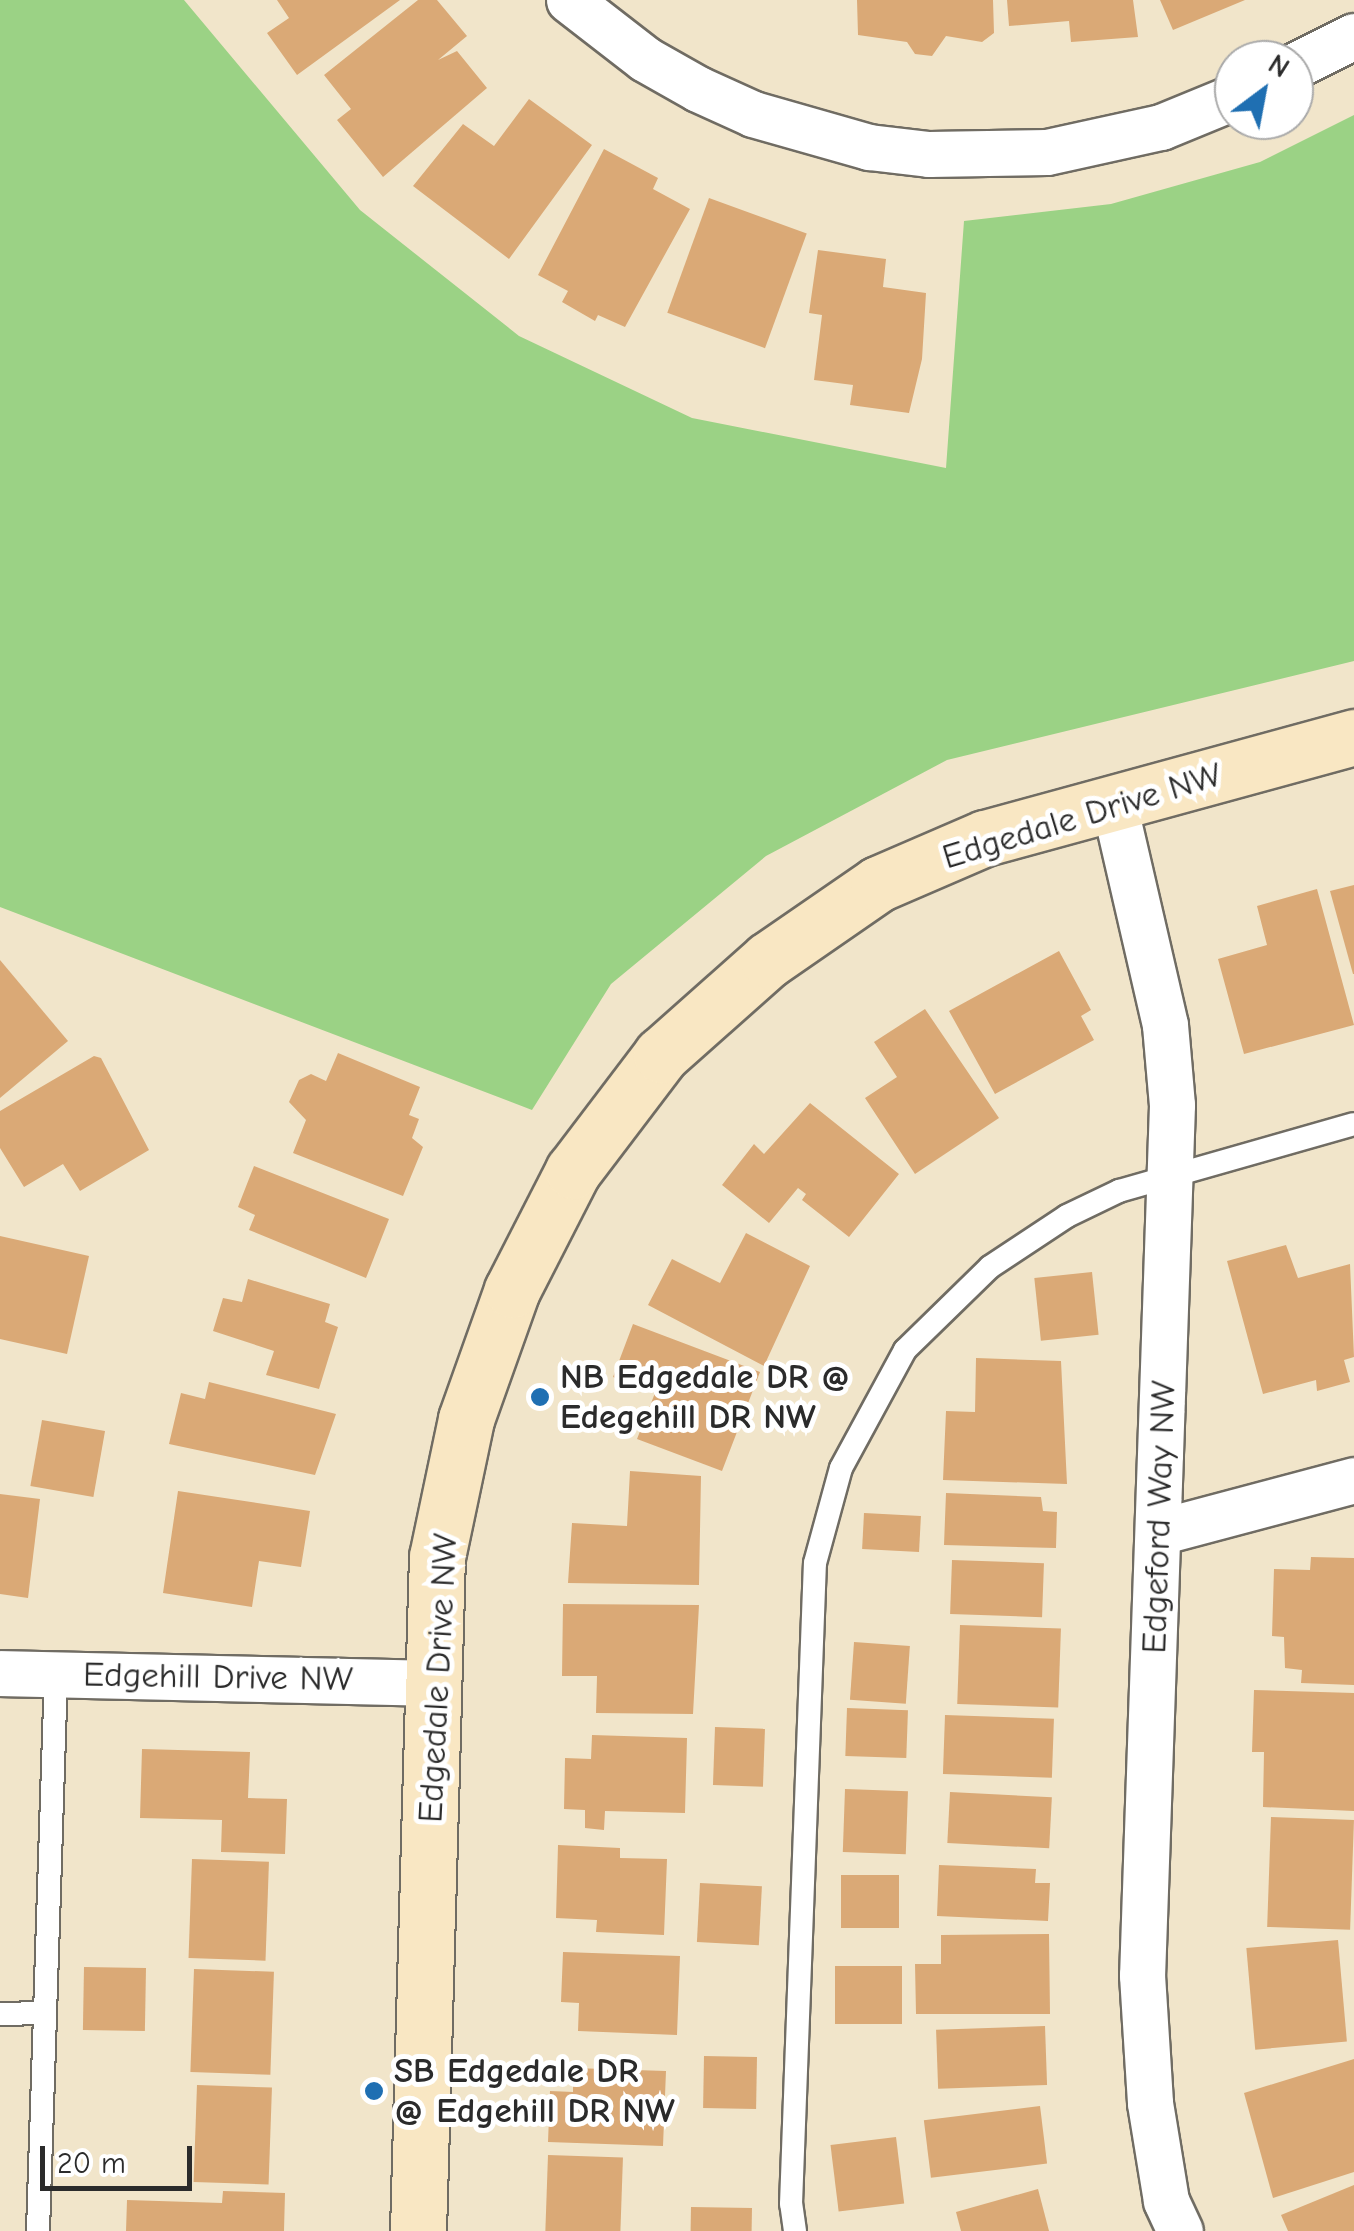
<!DOCTYPE html>
<style>
body{margin:0}
#map{position:relative;width:1354px;height:2231px;overflow:hidden;background:#f1e5ca;font-family:"Comic Neue",sans-serif}
div>[style]{position:absolute}
.green>*{inset:0;background:#9bd285}
.building>*{inset:0;background:#daa976;transform-origin:0 0}
.roads{filter:drop-shadow(2px 0 #706c63) drop-shadow(-2px 0 #706c63) drop-shadow(0 2px #706c63) drop-shadow(0 -2px #706c63)}
.lane>*{height:22px;margin:-11px;padding:0 11px;transform-origin:11px;border-radius:11px;background:#fff}
.street>*{height:45px;margin:-22.5px;padding:0 22.5px;transform-origin:22.5px;border-radius:22.5px;background:#fff}
.secondary>*{height:55px;margin:-27.5px;padding:0 27.5px;transform-origin:27.5px;border-radius:27.5px;background:#f9e7c3}
.dots>*{width:28px;height:28px;translate:-50% -50%;box-sizing:border-box;border:5px solid #fff;border-radius:50%}
span{translate:-50% -50%;white-space:nowrap;text-align:center;line-height:1.15;-webkit-text-stroke:10px #fff;paint-order:stroke}
.street-label{font-size:35px;color:#2b2b2b}
.poi-label{font-size:35px;color:#2b2b2b;font-weight:700}
.left{translate:0 -50%;text-align:left}
.north{position:absolute;left:1214px;top:40px;width:100px;height:100px;box-sizing:border-box;background:#fff;border:2px solid #aaa;border-radius:50%;rotate:32deg;font-size:28px;font-weight:700;line-height:40px;text-align:center;color:#2b2b2b}
.north::after{content:'';display:block;margin:auto;width:35px;height:45px;background:#1f6fb2;clip-path:polygon(50% 0,100% 100%,50% 72%,0 100%)}
.scale{position:absolute;left:40px;top:2146px;width:152px;height:45px;box-sizing:border-box;border:5px solid #2b2b2b;border-top:0;padding-left:12px;font-size:30px;line-height:35px;white-space:nowrap;color:#2b2b2b;-webkit-text-stroke:8px #fff;paint-order:stroke}
</style>
<div id="map">
<div class="green">
<i style="clip-path:polygon(0 0,184px 0,360px 210px,519px 336px,692px 418px,946px 468px,964px 221px,1111px 204px,1260px 162px,1354px 115px,1354px 661px,947px 760px,766px 856px,611px 984px,532px 1110px,0 907px)"></i>
</div>
<div class="building">
<i style="clip-path:polygon(277px 0,400px 0,297px 75px,267px 33px,289px 18px)"></i>
<i style="clip-path:polygon(418px 0,437px 0,467px 36px,438px 60px,457px 51px,487px 88px,383px 177px,337px 120px,351px 109px,324px 75px)"></i>
<i style="clip-path:polygon(857px 0,993px 0,994px 33px,982px 42px,946px 36px,932px 56px,915px 54px,907px 42px,858px 35px)"></i>
<i style="clip-path:polygon(1007px 0,1133px 0,1138px 37px,1071px 42px,1069px 21px,1009px 26px)"></i>
<i style="clip-path:polygon(1160px 0,1245px 0,1173px 30px)"></i>
<i style="clip-path:polygon(529px 99px,592px 145px,509px 259px,413px 186px,463px 124px,494px 146px)"></i>
<i style="clip-path:polygon(604px 149px,658px 178px,653px 189px,690px 209px,625px 327px,598px 315px,595px 321px,562px 302px,568px 291px,538px 275px)"></i>
<i style="left:709px;top:198px;width:104px;height:122px;rotate:20deg"></i>
<i style="clip-path:polygon(818px 250px,886px 259px,883px 287px,926px 293px,922px 359px,909px 413px,850px 405px,853px 385px,814px 380px,822px 315px,809px 313px)"></i>
<i style="clip-path:polygon(1354px 885px,1354px 974px,1353px 974px,1330px 891px)"></i>
<i style="clip-path:polygon(1317px 889px,1354px 1025px,1244px 1054px,1218px 959px,1267px 945px,1257px 906px)"></i>
<i style="clip-path:polygon(1059px 951px,1091px 1010px,1081px 1016px,1094px 1040px,995px 1094px,949px 1011px)"></i>
<i style="clip-path:polygon(0 960px,68px 1041px,0 1098px)"></i>
<i style="clip-path:polygon(925px 1009px,999px 1118px,915px 1174px,865px 1098px,897px 1077px,874px 1042px)"></i>
<i style="clip-path:polygon(338px 1053px,420px 1087px,409px 1115px,419px 1119px,412px 1138px,423px 1147px,403px 1196px,293px 1153px,306px 1120px,289px 1102px,299px 1080px,311px 1074px,326px 1081px)"></i>
<i style="clip-path:polygon(94px 1056px,101px 1058px,149px 1150px,80px 1191px,63px 1164px,24px 1187px,0 1148px,0 1111px)"></i>
<i style="clip-path:polygon(810px 1103px,899px 1174px,849px 1237px,802px 1200px,806px 1194px,798px 1188px,769px 1223px,722px 1185px,754px 1144px,764px 1154px)"></i>
<i style="clip-path:polygon(254px 1166px,389px 1219px,366px 1278px,249px 1230px,255px 1215px,238px 1207px)"></i>
<i style="clip-path:polygon(746px 1233px,810px 1266px,764px 1366px,648px 1305px,672px 1259px,720px 1283px)"></i>
<i style="clip-path:polygon(0 1236px,89px 1256px,67px 1354px,0 1339px)"></i>
<i style="clip-path:polygon(1286px 1245px,1298px 1278px,1350px 1264px,1354px 1357px,1344px 1360px,1350px 1382px,1317px 1391px,1316px 1380px,1263px 1394px,1227px 1261px)"></i>
<i style="left:1092px;top:1272px;width:63px;height:58px;rotate:84deg"></i>
<i style="clip-path:polygon(248px 1279px,330px 1304px,325px 1322px,338px 1327px,319px 1389px,266px 1375px,274px 1351px,213px 1331px,223px 1298px,242px 1302px)"></i>
<i style="clip-path:polygon(633px 1324px,760px 1372px,722px 1471px,637px 1439px,655px 1393px,613px 1377px)"></i>
<i style="clip-path:polygon(976px 1358px,1061px 1361px,1067px 1484px,943px 1480px,946px 1411px,975px 1412px)"></i>
<i style="clip-path:polygon(209px 1382px,336px 1414px,315px 1475px,169px 1444px,181px 1393px,205px 1399px)"></i>
<i style="left:42px;top:1420px;width:64px;height:67px;rotate:10deg"></i>
<i style="clip-path:polygon(630px 1471px,701px 1476px,699px 1585px,568px 1583px,572px 1523px,627px 1526px)"></i>
<i style="clip-path:polygon(178px 1491px,310px 1511px,301px 1567px,259px 1561px,252px 1607px,163px 1593px)"></i>
<i style="clip-path:polygon(946px 1493px,1041px 1497px,1043px 1511px,1057px 1512px,1056px 1548px,944px 1545px)"></i>
<i style="clip-path:polygon(0 1494px,40px 1499px,28px 1598px,0 1594px)"></i>
<i style="left:864px;top:1513px;width:57px;height:36px;rotate:3deg"></i>
<i style="clip-path:polygon(1311px 1557px,1354px 1558px,1354px 1685px,1301px 1683px,1302px 1670px,1285px 1668px,1284px 1637px,1272px 1636px,1274px 1569px,1310px 1570px)"></i>
<i style="left:952px;top:1560px;width:92px;height:54px;rotate:2deg"></i>
<i style="clip-path:polygon(563px 1604px,699px 1605px,693px 1714px,596px 1713px,597px 1676px,562px 1676px)"></i>
<i style="left:960px;top:1625px;width:101px;height:79px;rotate:2deg"></i>
<i style="left:854px;top:1642px;width:56px;height:58px;rotate:4deg"></i>
<i style="clip-path:polygon(1254px 1690px,1354px 1693px,1354px 1811px,1263px 1807px,1264px 1752px,1252px 1752px)"></i>
<i style="left:847px;top:1708px;width:61px;height:48px;rotate:2deg"></i>
<i style="left:945px;top:1715px;width:109px;height:59px;rotate:2deg"></i>
<i style="left:715px;top:1727px;width:50px;height:58px;rotate:2deg"></i>
<i style="clip-path:polygon(592px 1735px,687px 1738px,685px 1813px,605px 1811px,604px 1830px,585px 1828px,585px 1810px,564px 1809px,565px 1758px,591px 1759px)"></i>
<i style="clip-path:polygon(142px 1749px,250px 1752px,248px 1798px,287px 1799px,285px 1854px,221px 1852px,222px 1820px,140px 1818px)"></i>
<i style="left:845px;top:1789px;width:63px;height:63px;rotate:2deg"></i>
<i style="left:950px;top:1792px;width:102px;height:51px;rotate:3deg"></i>
<i style="left:1271px;top:1817px;width:83px;height:110px;rotate:2deg"></i>
<i style="clip-path:polygon(558px 1845px,620px 1848px,620px 1858px,667px 1859px,664px 1935px,596px 1932px,597px 1920px,556px 1918px)"></i>
<i style="left:192px;top:1859px;width:77px;height:99px;rotate:2deg"></i>
<i style="clip-path:polygon(939px 1865px,1036px 1869px,1035px 1883px,1050px 1883px,1048px 1921px,937px 1916px)"></i>
<i style="left:841px;top:1875px;width:58px;height:53px"></i>
<i style="left:700px;top:1883px;width:62px;height:59px;rotate:3deg"></i>
<i style="clip-path:polygon(1049px 1934px,1050px 2014px,916px 2014px,915px 1964px,941px 1964px,941px 1935px)"></i>
<i style="left:1338px;top:1940px;width:102px;height:92px;rotate:85deg"></i>
<i style="clip-path:polygon(563px 1952px,680px 1956px,677px 2035px,578px 2031px,579px 2003px,561px 2002px)"></i>
<i style="left:835px;top:1966px;width:67px;height:58px"></i>
<i style="left:84px;top:1967px;width:62px;height:63px;rotate:1deg"></i>
<i style="left:194px;top:1969px;width:80px;height:103px;rotate:2deg"></i>
<i style="left:1045px;top:2026px;width:59px;height:109px;rotate:88deg"></i>
<i style="left:704px;top:2056px;width:53px;height:52px;rotate:1deg"></i>
<i style="clip-path:polygon(1354px 2059px,1354px 2172px,1273px 2198px,1244px 2093px)"></i>
<i style="clip-path:polygon(573px 2068px,666px 2071px,663px 2146px,548px 2142px,550px 2091px,573px 2092px)"></i>
<i style="left:197px;top:2085px;width:75px;height:97px;rotate:2deg"></i>
<i style="left:1040px;top:2106px;width:58px;height:117px;rotate:83deg"></i>
<i style="left:896px;top:2137px;width:67px;height:66px;rotate:83deg"></i>
<i style="left:548px;top:2155px;width:75px;height:76px;rotate:2deg"></i>
<i style="clip-path:polygon(1354px 2185px,1354px 2231px,1288px 2231px,1281px 2215px)"></i>
<i style="clip-path:polygon(1038px 2189px,1049px 2231px,961px 2231px,956px 2212px)"></i>
<i style="clip-path:polygon(223px 2191px,285px 2193px,284px 2231px,126px 2231px,127px 2200px,222px 2203px)"></i>
<i style="left:691px;top:2207px;width:61px;height:24px;rotate:1deg"></i>
</div>
<div class="roads">
<div class="lane">
<i style="left:0;top:2014px;width:45px;rotate:-1.3deg"></i>
<i style="left:38px;top:2231px;width:558px;rotate:-88.15deg"></i>
<i style="left:795px;top:2231px;width:27px;rotate:-98deg"></i>
<i style="left:791px;top:2204px;width:641px;rotate:-87.86deg"></i>
<i style="left:815px;top:1563px;width:98px;rotate:-74.7deg"></i>
<i style="left:841px;top:1468px;width:134px;rotate:-61.5deg"></i>
<i style="left:905px;top:1350px;width:119px;rotate:-44.3deg"></i>
<i style="left:990px;top:1267px;width:92px;rotate:-33.5deg"></i>
<i style="left:1067px;top:1216px;width:58px;rotate:-25.7deg"></i>
<i style="left:1119px;top:1191px;width:244px;rotate:-15.9deg"></i>
</div>
<div class="street">
<i style="left:569px;top:0;width:96px;rotate:37.8deg"></i>
<i style="left:645px;top:59px;width:61px;rotate:29.5deg"></i>
<i style="left:698px;top:89px;width:60px;rotate:24.4deg"></i>
<i style="left:753px;top:114px;width:121px;rotate:15.9deg"></i>
<i style="left:869px;top:147px;width:60px;rotate:6.7deg"></i>
<i style="left:929px;top:154px;width:118px;rotate:-1deg"></i>
<i style="left:1047px;top:152px;width:117px;rotate:-12.4deg"></i>
<i style="left:1161px;top:127px;width:79px;rotate:-22.3deg"></i>
<i style="left:1294px;top:66px;width:67px;rotate:-26.6deg"></i>
<i style="left:1114px;top:804px;width:227px;rotate:77deg"></i>
<i style="left:1165px;top:1025px;width:80px;rotate:85deg"></i>
<i style="left:1172px;top:1105px;width:871px;rotate:91.97deg"></i>
<i style="left:1142px;top:1975px;width:128px;rotate:86.4deg"></i>
<i style="left:1150px;top:2103px;width:99px;rotate:80.7deg"></i>
<i style="left:1166px;top:2201px;width:33px;rotate:65deg"></i>
<i style="left:1159px;top:1532px;width:202px;rotate:-14.9deg"></i>
<i style="left:0;top:1673px;width:436px;rotate:1.3deg"></i>
</div>
<div class="secondary">
<i style="left:418px;top:2231px;width:674px;rotate:-88.39deg"></i>
<i style="left:437px;top:1557px;width:141px;rotate:-78.1deg"></i>
<i style="left:466px;top:1419px;width:137px;rotate:-70.4deg"></i>
<i style="left:512px;top:1290px;width:134px;rotate:-62.9deg"></i>
<i style="left:573px;top:1171px;width:146px;rotate:-52.8deg"></i>
<i style="left:661px;top:1055px;width:143px;rotate:-41.6deg"></i>
<i style="left:768px;top:960px;width:134px;rotate:-34.6deg"></i>
<i style="left:878px;top:884px;width:116px;rotate:-23.3deg"></i>
<i style="left:985px;top:838px;width:383px;rotate:-15.3deg"></i>
</div>
</div>
<div class="dots">
<i style="left:540px;top:1397px;background:#1f6fb2"></i>
<i style="left:374px;top:2091px;background:#1f6fb2"></i>
</div>
<div class="street-label">
<span style="left:1082px;top:816px;rotate:-17deg">Edgedale Drive NW</span>
<span style="left:1159px;top:1517px;rotate:-88deg">Edgeford Way NW</span>
<span style="left:218px;top:1677px;rotate:1deg">Edgehill Drive NW</span>
<span style="left:438px;top:1678px;rotate:-87deg">Edgedale Drive NW</span>
</div>
<div class="poi-label">
<span class="left" style="left:560px;top:1397px">NB Edgedale DR @<br>Edegehill DR NW</span>
<span class="left" style="left:394px;top:2091px">SB Edgedale DR<br>@ Edgehill DR NW</span>
</div>
<div class="north">N</div>
<div class="scale">20 m</div>
</div>
